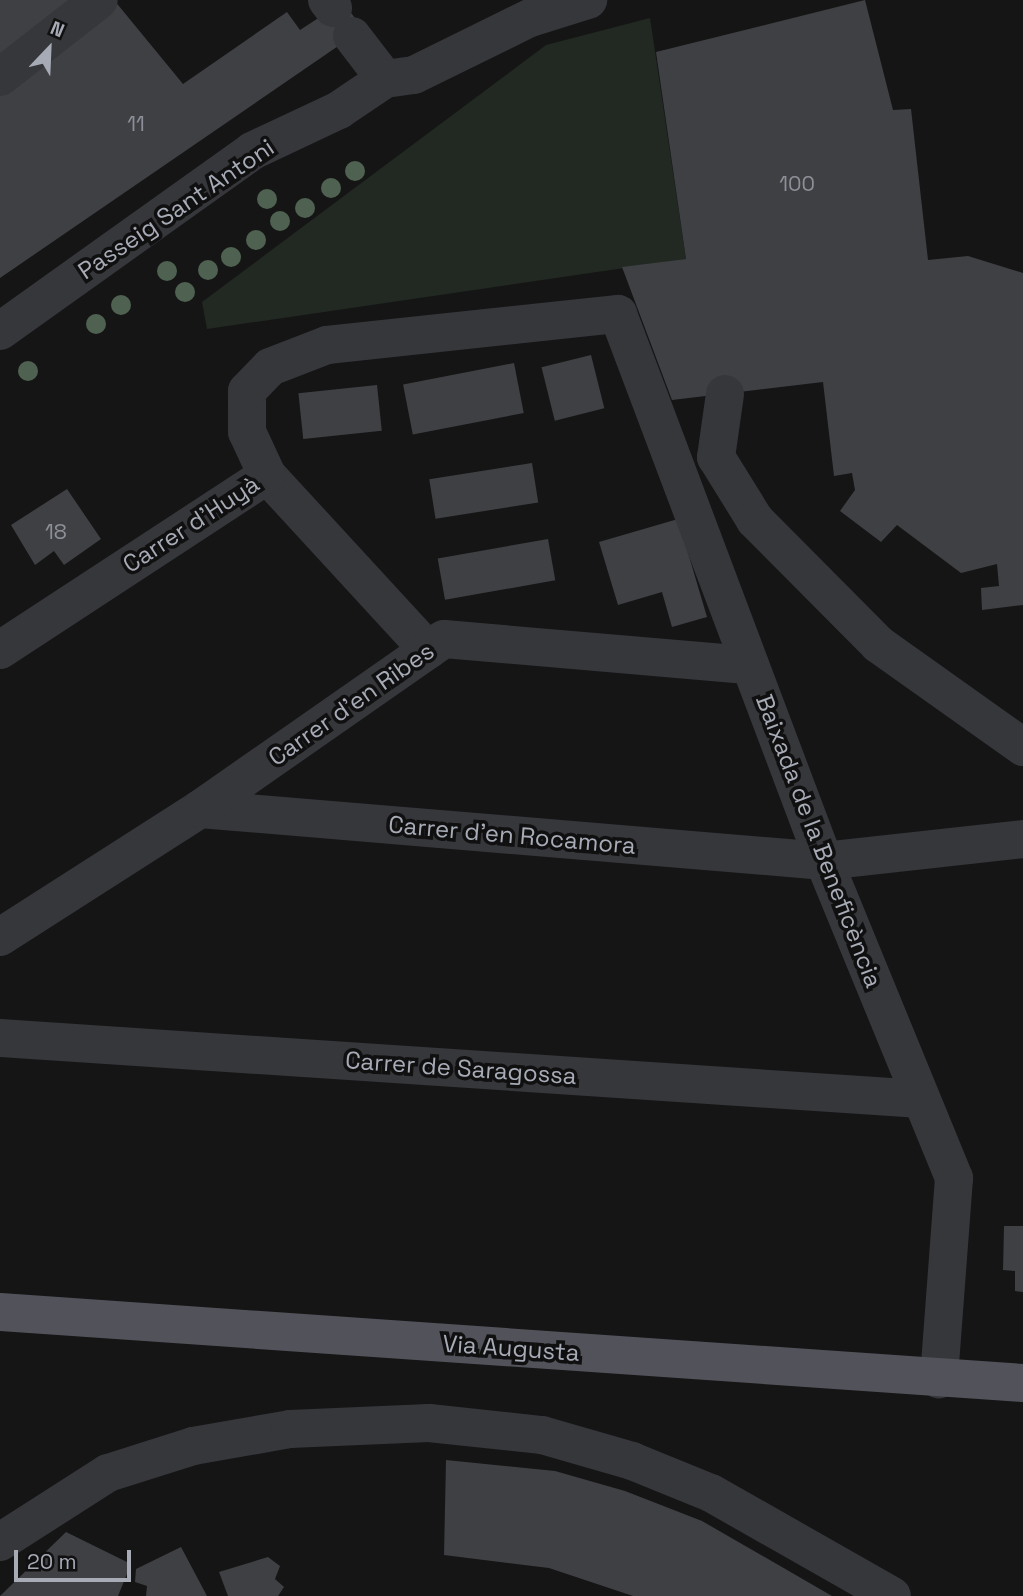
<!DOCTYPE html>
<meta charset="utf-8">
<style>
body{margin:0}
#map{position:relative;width:1023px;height:1596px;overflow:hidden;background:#151516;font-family:"Space Grotesk",sans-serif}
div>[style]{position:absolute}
.green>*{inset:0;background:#212922}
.building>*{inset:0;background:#3f4043;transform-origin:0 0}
.minor>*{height:38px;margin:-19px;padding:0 19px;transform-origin:19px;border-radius:19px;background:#36373b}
.major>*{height:38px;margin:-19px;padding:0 19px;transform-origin:19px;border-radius:19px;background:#52535a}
.trees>*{width:20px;height:20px;margin:-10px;border-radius:50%;background:#4f6251}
span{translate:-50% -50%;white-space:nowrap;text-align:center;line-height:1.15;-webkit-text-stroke:7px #101011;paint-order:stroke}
.number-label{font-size:21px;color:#8d9099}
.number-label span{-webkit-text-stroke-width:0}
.street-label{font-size:24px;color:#a7abb6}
.north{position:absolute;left:14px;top:14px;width:70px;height:70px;-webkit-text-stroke:5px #101011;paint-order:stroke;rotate:23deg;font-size:19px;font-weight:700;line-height:28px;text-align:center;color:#a7abb6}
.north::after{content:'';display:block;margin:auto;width:24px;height:32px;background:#a7abb6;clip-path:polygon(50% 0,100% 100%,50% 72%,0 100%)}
.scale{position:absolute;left:14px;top:1550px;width:117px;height:32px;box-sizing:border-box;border:4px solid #a7abb6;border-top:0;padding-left:9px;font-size:21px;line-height:24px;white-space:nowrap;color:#a7abb6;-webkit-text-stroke:5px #101011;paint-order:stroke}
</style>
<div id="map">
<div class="green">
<i style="clip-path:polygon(650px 18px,686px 259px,207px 329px,202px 302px,546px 45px)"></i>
</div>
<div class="building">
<i style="clip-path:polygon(0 0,86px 0,0 65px)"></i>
<i style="clip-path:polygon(114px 0,183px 84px,287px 12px,300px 30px,343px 2px,363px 29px,0 278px,0 90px)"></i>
<i style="clip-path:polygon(865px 0,893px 110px,911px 109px,928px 260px,968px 256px,1023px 273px,1023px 605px,982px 610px,981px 588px,999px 586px,997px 564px,961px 573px,897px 525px,881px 542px,840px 511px,855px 490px,852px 473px,834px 476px,823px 382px,672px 400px,622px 267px,686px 259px,656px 52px)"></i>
<i style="left:591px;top:355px;width:55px;height:51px;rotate:76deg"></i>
<i style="left:514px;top:363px;width:51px;height:113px;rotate:79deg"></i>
<i style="left:377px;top:385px;width:46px;height:79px;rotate:84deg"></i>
<i style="left:532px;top:463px;width:40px;height:104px;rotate:81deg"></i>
<i style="clip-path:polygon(67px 489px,101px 539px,64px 565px,54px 551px,35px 565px,11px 525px)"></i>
<i style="clip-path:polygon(678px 519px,707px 617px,672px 627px,662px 592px,618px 605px,599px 542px)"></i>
<i style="left:548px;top:539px;width:42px;height:112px;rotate:80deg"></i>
<i style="clip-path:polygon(1004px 1226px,1023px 1226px,1023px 1292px,1015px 1291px,1015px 1271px,1003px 1270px)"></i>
<i style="clip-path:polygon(446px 1460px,555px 1471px,625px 1491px,702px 1521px,832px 1596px,633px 1596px,549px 1568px,444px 1555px)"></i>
<i style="clip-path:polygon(66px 1532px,131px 1564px,118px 1596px,0 1596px)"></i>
<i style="clip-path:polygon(181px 1547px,207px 1596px,146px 1596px,147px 1586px,135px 1582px,136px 1569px)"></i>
<i style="clip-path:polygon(268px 1557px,280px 1566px,275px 1579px,284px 1587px,278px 1596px,228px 1596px,219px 1572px)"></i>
</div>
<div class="minor">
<i style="left:327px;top:0;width:10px;rotate:53deg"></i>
<i style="left:352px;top:36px;width:54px;rotate:52.5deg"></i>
<i style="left:0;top:77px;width:125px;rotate:-37.9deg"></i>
<i style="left:0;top:331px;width:310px;rotate:-35.5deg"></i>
<i style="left:252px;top:151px;width:96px;rotate:-25.2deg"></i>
<i style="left:339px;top:110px;width:55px;rotate:-34deg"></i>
<i style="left:385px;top:79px;width:29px;rotate:-8deg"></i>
<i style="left:414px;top:75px;width:129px;rotate:-26.2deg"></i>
<i style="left:530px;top:18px;width:61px;rotate:-17.2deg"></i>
<i style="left:725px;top:394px;width:64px;rotate:98.1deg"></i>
<i style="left:716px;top:457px;width:74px;rotate:58.2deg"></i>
<i style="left:755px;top:520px;width:175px;rotate:45.2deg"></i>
<i style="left:878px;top:644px;width:178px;rotate:35.4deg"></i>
<i style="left:267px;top:475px;width:238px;rotate:47.4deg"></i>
<i style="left:0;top:650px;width:319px;rotate:-33.2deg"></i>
<i style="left:267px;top:475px;width:47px;rotate:-114.9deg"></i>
<i style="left:247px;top:432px;width:41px;rotate:-90deg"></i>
<i style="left:247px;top:391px;width:33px;rotate:-46deg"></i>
<i style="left:270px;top:367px;width:61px;rotate:-21.1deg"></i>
<i style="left:327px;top:345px;width:293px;rotate:-6.1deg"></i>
<i style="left:618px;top:314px;width:585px;rotate:69.36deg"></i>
<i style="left:824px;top:861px;width:343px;rotate:67.7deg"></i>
<i style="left:954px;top:1178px;width:202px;rotate:94.3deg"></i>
<i style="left:200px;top:809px;width:626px;rotate:4.76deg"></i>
<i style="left:824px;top:861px;width:200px;rotate:-6.3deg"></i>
<i style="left:0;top:937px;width:237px;rotate:-32.6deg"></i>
<i style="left:200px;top:809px;width:297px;rotate:-34.9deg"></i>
<i style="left:444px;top:639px;width:307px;rotate:4.9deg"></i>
<i style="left:0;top:1038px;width:923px;rotate:3.79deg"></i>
<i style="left:0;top:1542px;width:128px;rotate:-32.6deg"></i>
<i style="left:108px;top:1473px;width:89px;rotate:-17.6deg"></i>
<i style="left:193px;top:1446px;width:98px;rotate:-9.9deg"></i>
<i style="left:290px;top:1429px;width:139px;rotate:-2.5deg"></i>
<i style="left:429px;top:1423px;width:114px;rotate:6.1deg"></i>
<i style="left:542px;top:1435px;width:94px;rotate:16.1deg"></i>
<i style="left:632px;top:1461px;width:85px;rotate:22.1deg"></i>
<i style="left:711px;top:1493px;width:208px;rotate:29.6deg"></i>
</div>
<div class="major">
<i style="left:0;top:1312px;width:1025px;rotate:3.97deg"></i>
</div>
<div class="trees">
<i style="left:355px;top:171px"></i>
<i style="left:331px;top:188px"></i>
<i style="left:267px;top:199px"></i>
<i style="left:305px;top:208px"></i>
<i style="left:280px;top:221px"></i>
<i style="left:256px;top:240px"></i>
<i style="left:231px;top:257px"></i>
<i style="left:208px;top:270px"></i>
<i style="left:167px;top:271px"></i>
<i style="left:185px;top:292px"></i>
<i style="left:121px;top:305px"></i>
<i style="left:96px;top:324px"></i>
<i style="left:28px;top:371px"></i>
</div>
<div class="number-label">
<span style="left:136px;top:124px">11</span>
<span style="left:797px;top:184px">100</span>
<span style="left:56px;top:532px">18</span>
</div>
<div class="street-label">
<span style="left:176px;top:209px;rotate:-34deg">Passeig Sant Antoni</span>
<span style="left:191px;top:524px;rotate:-33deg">Carrer d'Huyà</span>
<span style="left:351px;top:704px;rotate:-35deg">Carrer d'en Ribes</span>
<span style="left:512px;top:835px;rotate:5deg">Carrer d'en Rocamora</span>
<span style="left:819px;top:841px;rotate:69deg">Baixada de la Beneficència</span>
<span style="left:461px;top:1068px;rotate:4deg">Carrer de Saragossa</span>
<span style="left:511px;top:1348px;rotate:4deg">Via Augusta</span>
</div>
<div class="north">N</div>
<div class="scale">20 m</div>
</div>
